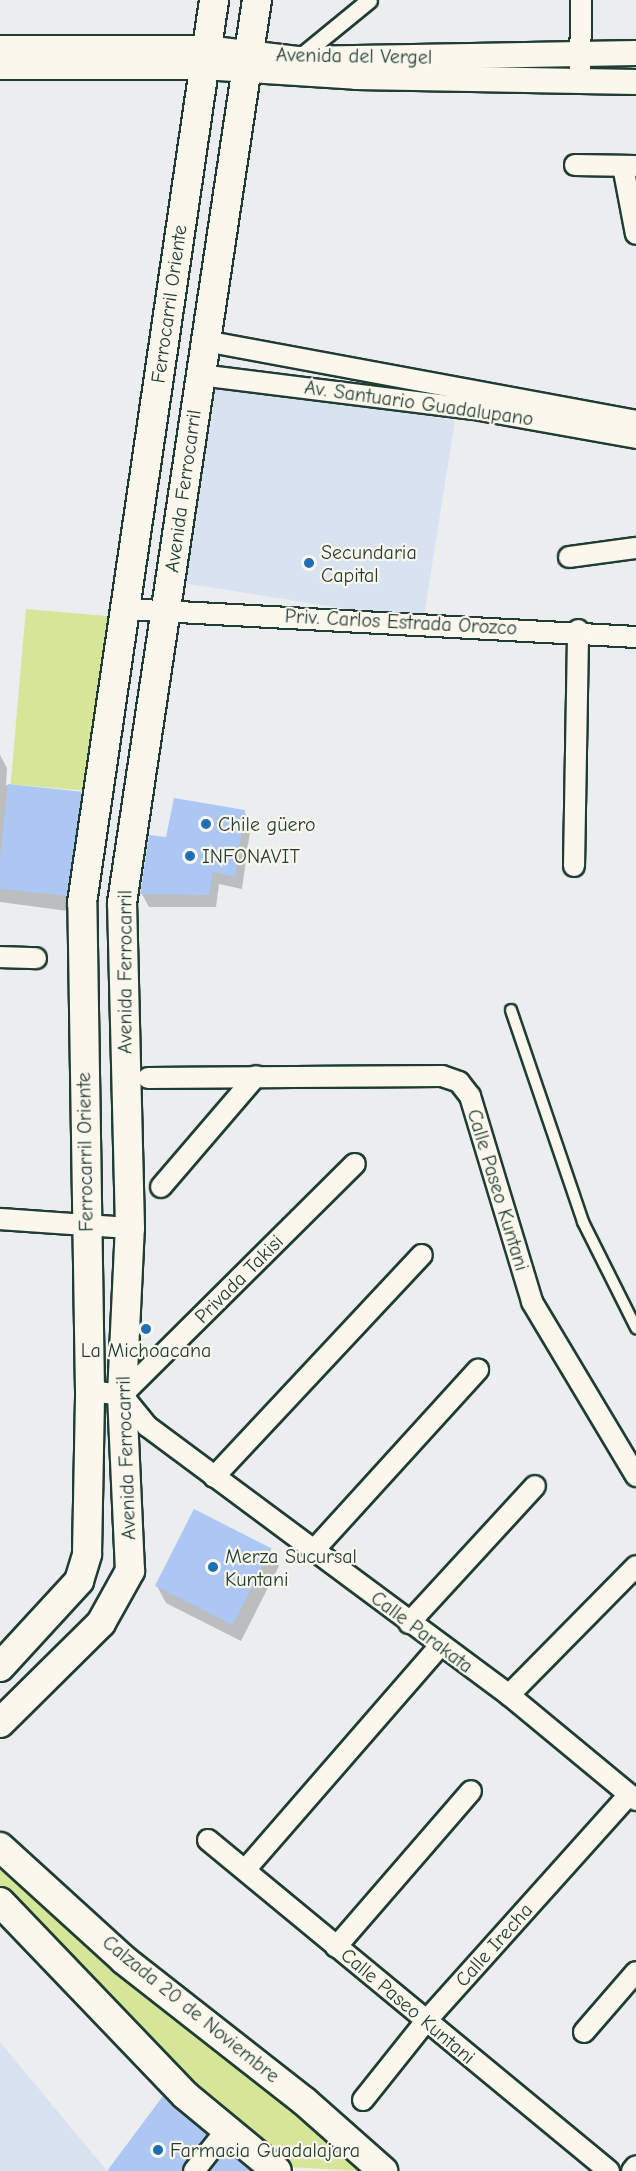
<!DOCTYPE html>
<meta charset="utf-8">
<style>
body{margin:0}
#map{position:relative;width:636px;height:2171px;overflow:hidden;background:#ebedee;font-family:"Comic Neue",sans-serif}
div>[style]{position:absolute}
.built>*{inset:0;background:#d8e2f0;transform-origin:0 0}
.green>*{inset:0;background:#d5e699;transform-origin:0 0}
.shadow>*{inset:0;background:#0003}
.building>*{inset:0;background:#adc7f4;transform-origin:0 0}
.roads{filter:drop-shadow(2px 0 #1f3d34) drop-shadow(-2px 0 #1f3d34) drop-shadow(0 2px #1f3d34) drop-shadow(0 -2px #1f3d34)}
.service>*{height:10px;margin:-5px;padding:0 5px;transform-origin:5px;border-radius:5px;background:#fbf7ec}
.pedestrian>*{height:15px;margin:-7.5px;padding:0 7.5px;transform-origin:7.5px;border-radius:7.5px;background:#fbf7ec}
.minor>*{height:20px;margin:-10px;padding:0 10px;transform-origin:10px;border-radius:10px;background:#fbf7ec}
.tertiary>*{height:24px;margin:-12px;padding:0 12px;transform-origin:12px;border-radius:12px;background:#fbf7ec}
.secondary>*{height:28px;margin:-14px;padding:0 14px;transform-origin:14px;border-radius:14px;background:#fbf7ec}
.dots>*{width:16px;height:16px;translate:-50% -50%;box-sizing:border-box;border:3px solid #fbf7ec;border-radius:50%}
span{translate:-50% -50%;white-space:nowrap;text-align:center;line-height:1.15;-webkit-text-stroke:4.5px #fbf7ec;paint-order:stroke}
.street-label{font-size:20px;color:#1f3d34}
.poi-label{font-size:20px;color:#1f3d34}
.left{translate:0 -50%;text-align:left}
</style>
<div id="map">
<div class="built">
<i style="left:205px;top:381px;width:253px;height:203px;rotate:9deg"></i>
<i style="clip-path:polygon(0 2042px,107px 2171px,0 2171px)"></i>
</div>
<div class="green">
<i style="left:26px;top:609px;width:92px;height:176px;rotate:5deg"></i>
<i style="clip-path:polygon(0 1870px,361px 2164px,361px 2171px,287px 2167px,167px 2072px,0 1898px)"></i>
</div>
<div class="shadow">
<i style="clip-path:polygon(0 755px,7px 768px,6px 785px,81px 794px,90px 810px,75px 912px,0 902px)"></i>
<i style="clip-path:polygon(244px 811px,251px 824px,242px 889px,219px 884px,216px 907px,149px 907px,142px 894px,150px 836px,168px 839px)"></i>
<i style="clip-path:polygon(270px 1550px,279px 1566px,241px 1641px,166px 1603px,157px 1586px)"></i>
<i style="clip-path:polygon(206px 2136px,215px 2151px,199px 2171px,113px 2171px)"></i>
</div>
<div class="building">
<i style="left:8px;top:784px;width:74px;height:105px;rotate:6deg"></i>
<i style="clip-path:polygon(174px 798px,245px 810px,235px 877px,213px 872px,209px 895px,140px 894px,149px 835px,166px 837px)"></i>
<i style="left:194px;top:1509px;width:87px;height:86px;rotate:27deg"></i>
<i style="clip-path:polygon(163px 2096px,207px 2135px,182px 2171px,107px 2171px)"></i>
<i style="clip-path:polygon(226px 2150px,251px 2171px,209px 2171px)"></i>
</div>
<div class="roads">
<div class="service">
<i style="left:511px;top:1010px;width:224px;rotate:71.2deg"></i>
<i style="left:583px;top:1222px;width:119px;rotate:63.4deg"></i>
</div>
<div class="pedestrian">
<i style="left:297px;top:59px;width:93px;rotate:-39.3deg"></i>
</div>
<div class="minor">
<i style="left:580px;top:81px;width:81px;rotate:-89.3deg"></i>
<i style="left:575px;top:165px;width:60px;rotate:1deg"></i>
<i style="left:623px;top:166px;width:69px;rotate:79.2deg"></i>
<i style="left:205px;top:341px;width:438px;rotate:10.5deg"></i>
<i style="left:200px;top:375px;width:276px;rotate:7.1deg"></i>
<i style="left:474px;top:409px;width:165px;rotate:10.1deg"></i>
<i style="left:569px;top:557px;width:68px;rotate:-7.7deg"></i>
<i style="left:124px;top:609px;width:513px;rotate:3.13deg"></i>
<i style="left:574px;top:866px;width:236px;rotate:-89deg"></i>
<i style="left:0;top:957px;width:36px;rotate:2deg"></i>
<i style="left:148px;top:1078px;width:294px;rotate:-0.4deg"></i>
<i style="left:442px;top:1076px;width:18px;rotate:19deg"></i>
<i style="left:459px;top:1082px;width:18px;rotate:52deg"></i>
<i style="left:470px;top:1096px;width:215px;rotate:73.2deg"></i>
<i style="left:532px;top:1302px;width:203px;rotate:59.1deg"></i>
<i style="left:161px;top:1187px;width:146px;rotate:-49.4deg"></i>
<i style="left:0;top:1219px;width:130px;rotate:4deg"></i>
<i style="left:90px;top:1391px;width:32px;rotate:7deg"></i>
<i style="left:122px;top:1395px;width:40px;rotate:51deg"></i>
<i style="left:147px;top:1426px;width:451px;rotate:36.6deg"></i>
<i style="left:509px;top:1695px;width:165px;rotate:39.6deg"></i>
<i style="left:122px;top:1395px;width:328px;rotate:-44.8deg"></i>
<i style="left:214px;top:1477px;width:304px;rotate:-46.9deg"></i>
<i style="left:314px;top:1550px;width:244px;rotate:-47.7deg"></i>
<i style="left:409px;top:1623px;width:186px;rotate:-47.4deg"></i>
<i style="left:509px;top:1695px;width:181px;rotate:-45.4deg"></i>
<i style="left:208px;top:1840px;width:520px;rotate:39.54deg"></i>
<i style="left:245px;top:1870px;width:297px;rotate:-49deg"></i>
<i style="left:336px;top:1947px;width:206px;rotate:-49.1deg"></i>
<i style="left:584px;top:2032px;width:79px;rotate:-49.1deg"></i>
<i style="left:363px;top:2100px;width:101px;rotate:-51.4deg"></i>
<i style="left:426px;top:2021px;width:304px;rotate:-48.1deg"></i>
<i style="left:194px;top:2171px;width:53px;rotate:-51.8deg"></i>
<i style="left:632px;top:2171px;width:6px;rotate:-51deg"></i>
</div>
<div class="tertiary">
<i style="left:0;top:48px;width:205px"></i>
<i style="left:205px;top:48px;width:93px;rotate:6.8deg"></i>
<i style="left:297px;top:59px;width:339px;rotate:-1deg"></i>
<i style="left:0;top:67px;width:203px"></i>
<i style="left:203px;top:67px;width:153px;rotate:3.7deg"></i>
<i style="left:356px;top:77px;width:280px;rotate:1deg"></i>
</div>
<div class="secondary">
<i style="left:0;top:1667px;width:117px;rotate:-47.4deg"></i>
<i style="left:79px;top:1581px;width:28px;rotate:-73deg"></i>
<i style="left:87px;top:1554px;width:163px;rotate:-88.9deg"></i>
<i style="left:90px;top:1391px;width:488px;rotate:-90.9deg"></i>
<i style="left:82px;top:903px;width:913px;rotate:-81.68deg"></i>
<i style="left:0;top:1723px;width:142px;rotate:-44.7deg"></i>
<i style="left:101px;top:1623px;width:60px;rotate:-60.9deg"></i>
<i style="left:130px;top:1571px;width:176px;rotate:-92.6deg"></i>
<i style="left:122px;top:1395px;width:167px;rotate:-87.3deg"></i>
<i style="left:130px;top:1228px;width:325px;rotate:-91.4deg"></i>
<i style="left:122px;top:903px;width:913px;rotate:-81.5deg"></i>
<i style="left:0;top:1847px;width:168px;rotate:42.3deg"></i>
<i style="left:124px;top:1960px;width:229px;rotate:38.1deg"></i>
<i style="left:304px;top:2101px;width:106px;rotate:41.5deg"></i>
<i style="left:0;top:1902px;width:267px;rotate:46.2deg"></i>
<i style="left:185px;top:2095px;width:119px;rotate:39.6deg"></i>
</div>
</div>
<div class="dots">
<i style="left:309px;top:563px;background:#1f6fb2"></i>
<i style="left:206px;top:824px;background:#1f6fb2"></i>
<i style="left:190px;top:856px;background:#1f6fb2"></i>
<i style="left:146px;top:1329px;background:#1f6fb2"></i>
<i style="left:213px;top:1567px;background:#1f6fb2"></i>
<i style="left:158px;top:2150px;background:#1f6fb2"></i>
</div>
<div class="street-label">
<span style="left:354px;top:56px;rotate:1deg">Avenida del Vergel</span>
<span style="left:169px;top:304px;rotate:-82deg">Ferrocarril Oriente</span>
<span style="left:419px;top:403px;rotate:8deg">Av. Santuario Guadalupano</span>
<span style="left:183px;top:491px;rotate:-82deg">Avenida Ferrocarril</span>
<span style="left:401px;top:622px;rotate:3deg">Priv. Carlos Estrada Orozco</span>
<span style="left:125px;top:972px;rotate:-90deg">Avenida Ferrocarril</span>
<span style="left:85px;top:1152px;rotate:-91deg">Ferrocarril Oriente</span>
<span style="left:498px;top:1190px;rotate:73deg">Calle Paseo Kuntani</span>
<span style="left:239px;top:1279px;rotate:-45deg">Privada Takisi</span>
<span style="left:126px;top:1458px;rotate:-92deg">Avenida Ferrocarril</span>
<span style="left:422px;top:1632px;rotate:37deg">Calle Parakata</span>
<span style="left:494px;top:1945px;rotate:-48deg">Calle Irecha</span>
<span style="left:408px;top:2006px;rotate:40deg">Calle Paseo Kuntani</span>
<span style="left:191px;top:2009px;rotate:39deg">Calzada 20 de Noviembre</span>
</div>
<div class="poi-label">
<span class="left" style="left:321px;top:564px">Secundaria<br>Capital</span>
<span class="left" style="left:218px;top:824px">Chile güero</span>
<span class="left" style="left:202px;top:856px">INFONAVIT</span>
<span style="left:146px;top:1350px">La Michoacana</span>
<span class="left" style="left:225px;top:1568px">Merza Sucursal<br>Kuntani</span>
<span class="left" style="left:170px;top:2150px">Farmacia Guadalajara</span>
</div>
</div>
